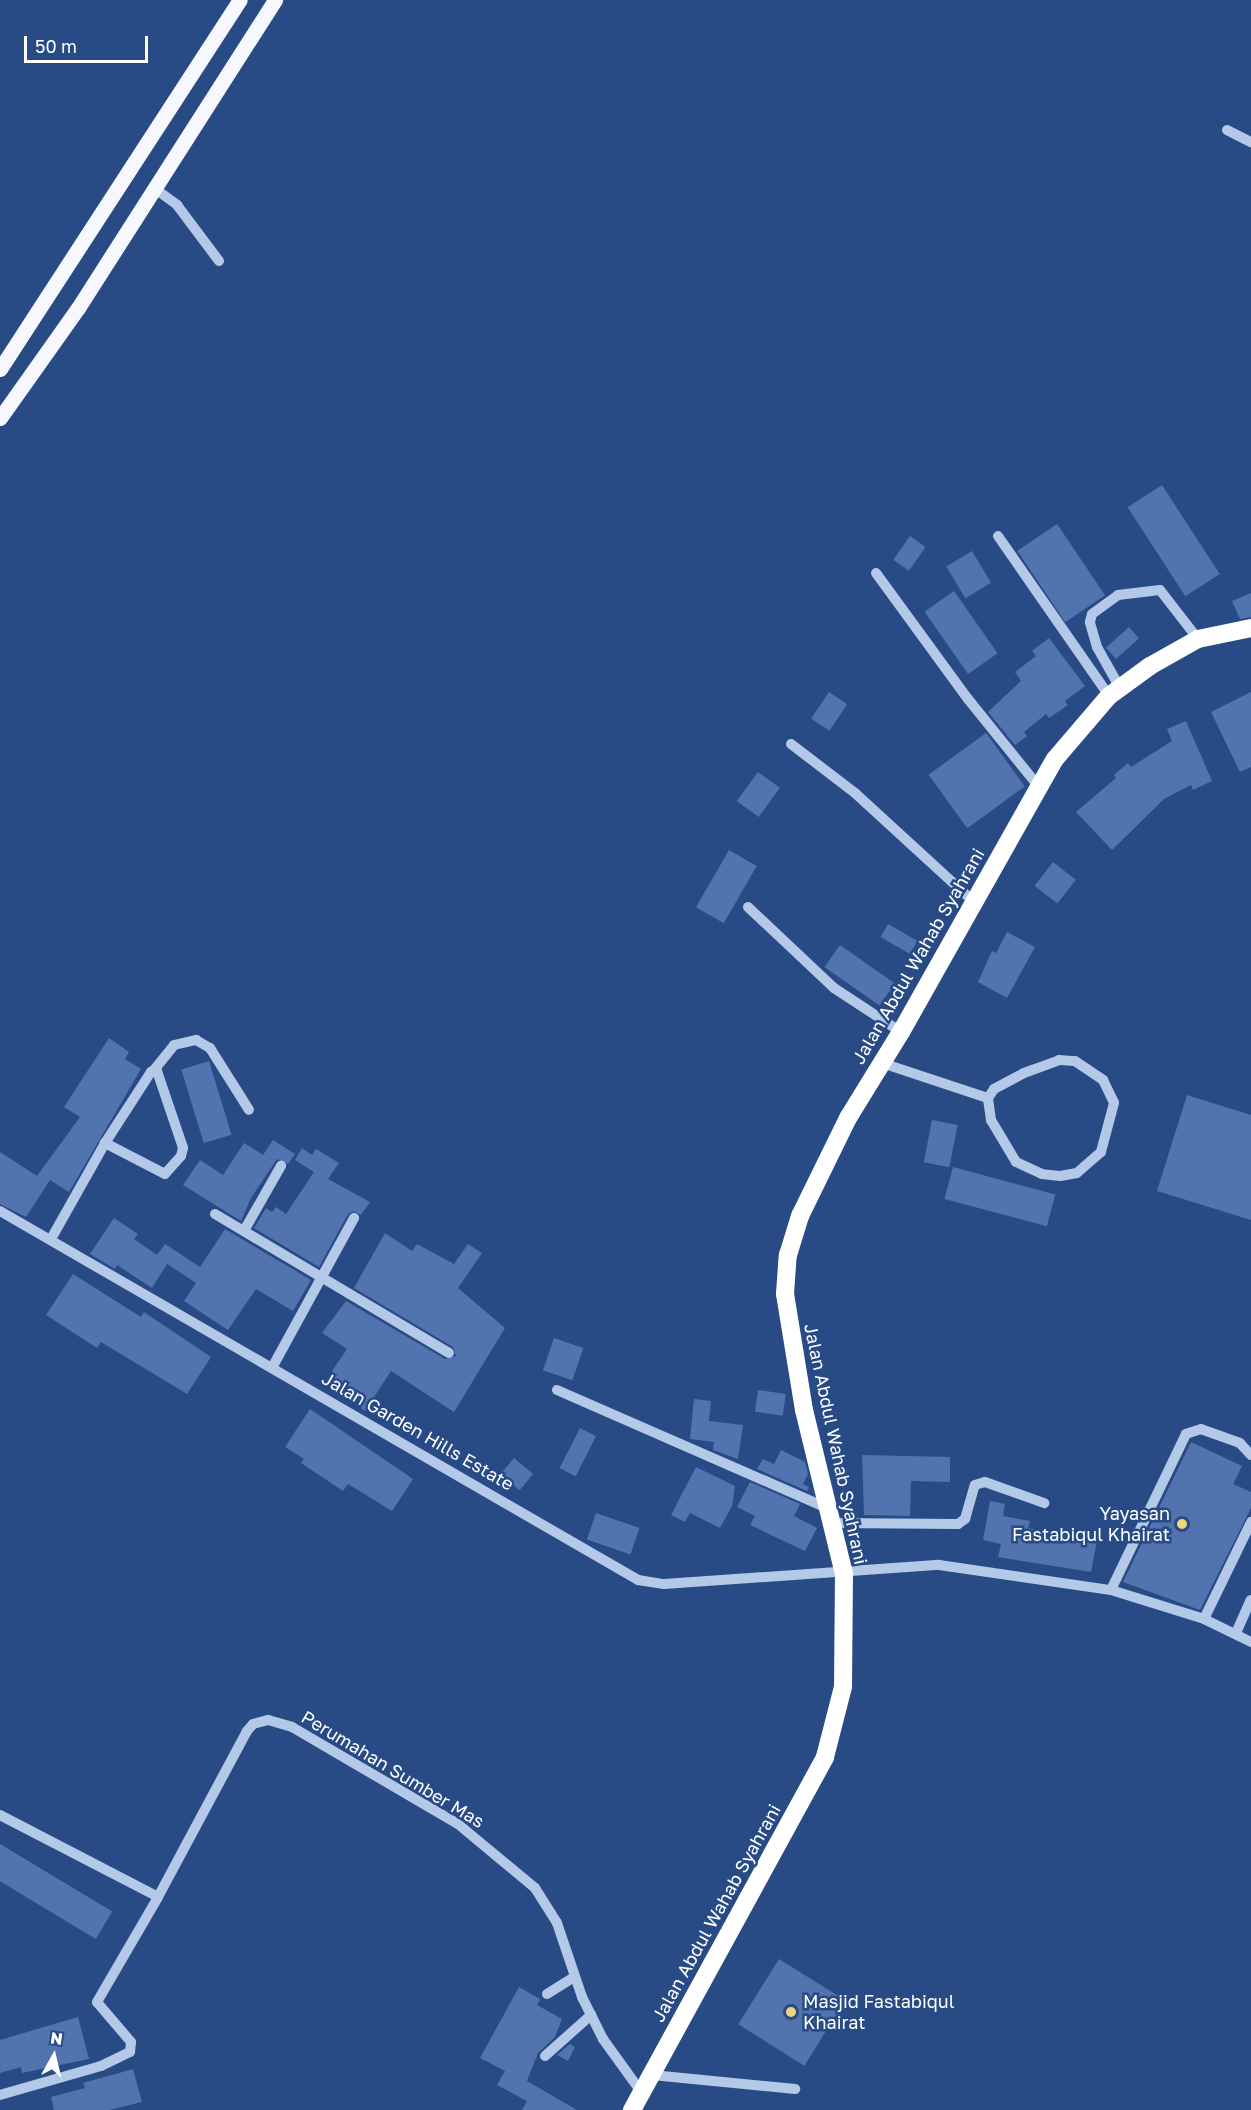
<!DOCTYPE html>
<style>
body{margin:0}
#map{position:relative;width:1251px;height:2110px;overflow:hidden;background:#284b86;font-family:"Golos Text",sans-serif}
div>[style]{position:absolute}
.building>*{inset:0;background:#5174ae;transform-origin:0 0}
.minor>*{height:10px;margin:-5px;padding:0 5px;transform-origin:5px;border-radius:5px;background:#b4c8e8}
.major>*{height:15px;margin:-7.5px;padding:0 7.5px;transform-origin:7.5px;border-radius:7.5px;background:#f6f8fe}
.highway>*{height:18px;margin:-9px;padding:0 9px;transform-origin:9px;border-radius:9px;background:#fff}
.dots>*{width:16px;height:16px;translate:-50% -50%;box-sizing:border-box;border:3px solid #284b86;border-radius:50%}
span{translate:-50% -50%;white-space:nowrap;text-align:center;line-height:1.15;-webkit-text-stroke:5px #284b86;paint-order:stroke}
.street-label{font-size:18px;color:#fff}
.poi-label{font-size:18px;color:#fff}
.right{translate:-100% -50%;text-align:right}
.left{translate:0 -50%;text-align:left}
.north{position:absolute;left:24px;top:2026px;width:60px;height:60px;-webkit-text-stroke:4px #284b86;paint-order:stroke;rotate:8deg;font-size:16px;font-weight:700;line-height:24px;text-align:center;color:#fff}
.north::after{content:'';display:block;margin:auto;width:21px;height:27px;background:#fff;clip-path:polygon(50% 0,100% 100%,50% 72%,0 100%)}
.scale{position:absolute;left:24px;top:36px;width:124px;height:27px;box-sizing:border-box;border:3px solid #fff;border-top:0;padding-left:8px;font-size:18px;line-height:21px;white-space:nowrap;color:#fff;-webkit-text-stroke:4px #284b86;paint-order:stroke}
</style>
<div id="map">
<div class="building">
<i style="left:1162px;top:485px;width:106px;height:41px;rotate:57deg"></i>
<i style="left:1057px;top:524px;width:86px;height:48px;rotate:56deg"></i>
<i style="left:910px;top:536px;width:19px;height:29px;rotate:35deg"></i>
<i style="left:972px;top:551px;width:37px;height:30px;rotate:59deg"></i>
<i style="left:954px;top:591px;width:76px;height:36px;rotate:55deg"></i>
<i style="clip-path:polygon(1251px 593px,1251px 617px,1240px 619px,1232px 601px)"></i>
<i style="left:1129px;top:627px;width:15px;height:31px;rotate:48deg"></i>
<i style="clip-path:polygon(1049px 638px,1085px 686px,1065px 701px,1068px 705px,1049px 718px,1046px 714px,1024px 732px,1027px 736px,1015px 745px,988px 712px,1021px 681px,1015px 672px,1036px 656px,1032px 651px)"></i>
<i style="left:829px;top:692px;width:22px;height:32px;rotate:34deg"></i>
<i style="clip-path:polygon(1251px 692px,1251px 767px,1240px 772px,1211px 712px)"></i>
<i style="clip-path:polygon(1186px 721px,1212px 781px,1193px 790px,1191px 785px,1164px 799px,1112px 850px,1076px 812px,1116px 778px,1114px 775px,1128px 763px,1131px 767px,1172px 741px,1167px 729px)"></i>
<i style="left:986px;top:733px;width:66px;height:71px;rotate:54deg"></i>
<i style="left:758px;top:772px;width:27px;height:36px;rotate:36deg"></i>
<i style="left:729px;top:850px;width:32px;height:66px;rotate:30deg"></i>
<i style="left:1053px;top:862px;width:29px;height:30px;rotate:38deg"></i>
<i style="left:888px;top:924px;width:34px;height:15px;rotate:30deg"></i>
<i style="clip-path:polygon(1007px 932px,1035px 947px,1007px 998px,978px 982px,992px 951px,996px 953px)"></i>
<i style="left:840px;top:945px;width:67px;height:27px;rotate:35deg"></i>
<i style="clip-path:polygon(109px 1038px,129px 1052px,125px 1059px,141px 1069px,69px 1192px,50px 1180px,26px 1217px,0 1204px,0 1152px,37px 1176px,80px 1117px,64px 1107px)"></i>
<i style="left:209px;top:1061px;width:77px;height:29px;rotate:73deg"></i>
<i style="clip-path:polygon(1187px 1095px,1251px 1115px,1251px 1220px,1157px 1191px)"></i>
<i style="left:932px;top:1120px;width:26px;height:43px;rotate:11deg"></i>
<i style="clip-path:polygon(273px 1140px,295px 1154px,288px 1164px,277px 1159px,251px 1198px,241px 1221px,183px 1185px,200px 1160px,223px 1175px,244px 1143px,263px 1155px)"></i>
<i style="clip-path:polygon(302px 1148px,312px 1155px,316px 1149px,339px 1163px,328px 1179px,370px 1202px,361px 1215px,354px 1211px,348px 1214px,319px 1267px,254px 1228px,266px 1208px,272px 1212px,276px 1207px,286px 1214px,314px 1172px,295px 1160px)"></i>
<i style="left:953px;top:1167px;width:106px;height:33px;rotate:15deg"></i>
<i style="clip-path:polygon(114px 1218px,138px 1234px,134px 1239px,157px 1255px,165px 1244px,200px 1267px,225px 1229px,311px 1280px,293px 1311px,256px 1289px,228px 1330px,184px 1301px,196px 1283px,167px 1264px,152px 1288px,117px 1265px,115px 1269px,90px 1254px)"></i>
<i style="clip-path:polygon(385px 1233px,412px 1251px,417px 1244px,454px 1264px,468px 1244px,482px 1253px,458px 1288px,505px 1328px,454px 1412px,391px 1371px,365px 1411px,324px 1383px,347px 1349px,322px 1333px,346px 1301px,445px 1359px,456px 1356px,453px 1347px,354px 1288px)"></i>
<i style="clip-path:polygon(73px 1274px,141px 1317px,144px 1312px,211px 1357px,187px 1394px,101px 1342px,97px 1348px,46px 1315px)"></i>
<i style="left:554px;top:1338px;width:31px;height:34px;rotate:19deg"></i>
<i style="left:758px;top:1390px;width:28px;height:22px;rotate:8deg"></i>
<i style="clip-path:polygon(694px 1399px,711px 1401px,709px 1421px,743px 1425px,738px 1459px,713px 1450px,714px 1442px,690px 1439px)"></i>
<i style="clip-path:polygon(310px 1409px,413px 1479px,392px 1511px,348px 1484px,343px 1491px,301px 1463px,304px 1459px,285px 1447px)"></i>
<i style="left:580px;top:1428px;width:18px;height:45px;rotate:27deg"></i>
<i style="clip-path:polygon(1191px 1442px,1242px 1466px,1233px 1484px,1251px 1492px,1251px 1508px,1200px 1610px,1123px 1582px)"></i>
<i style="clip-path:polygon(781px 1450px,805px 1462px,808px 1474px,803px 1484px,809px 1487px,807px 1491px,757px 1469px,763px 1459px,774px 1464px)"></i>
<i style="clip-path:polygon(862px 1455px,950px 1457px,950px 1482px,911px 1481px,910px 1516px,864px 1515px)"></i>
<i style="left:514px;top:1458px;width:25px;height:21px;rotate:40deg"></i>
<i style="clip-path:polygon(696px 1467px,735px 1486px,732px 1506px,720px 1528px,690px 1513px,685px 1522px,671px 1515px)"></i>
<i style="clip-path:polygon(750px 1482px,800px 1504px,794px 1516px,817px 1528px,805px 1551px,750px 1525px,755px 1516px,737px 1507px)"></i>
<i style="clip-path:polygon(990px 1501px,1005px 1504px,1003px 1516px,1030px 1521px,1028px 1528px,1097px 1541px,1091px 1572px,998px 1557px,1001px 1544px,983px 1540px)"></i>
<i style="left:596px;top:1513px;width:46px;height:28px;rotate:19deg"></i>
<i style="left:0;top:1844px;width:131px;height:32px;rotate:31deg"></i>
<i style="left:779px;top:1959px;width:78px;height:77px;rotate:32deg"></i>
<i style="clip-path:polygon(519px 1987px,540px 1999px,537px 2005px,562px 2019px,555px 2037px,538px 2053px,527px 2081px,577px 2110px,522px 2110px,527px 2101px,497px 2085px,505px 2071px,480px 2058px)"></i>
<i style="clip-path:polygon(78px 2017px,89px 2059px,22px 2073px,21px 2067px,0 2073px,0 2040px)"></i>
<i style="clip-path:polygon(570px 2044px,575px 2047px,568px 2061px,557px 2055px)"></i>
<i style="clip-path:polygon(133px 2069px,142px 2102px,109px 2110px,54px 2110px,51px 2097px,85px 2088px,83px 2083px)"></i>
</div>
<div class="minor">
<i style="left:1227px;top:130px;width:27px;rotate:27deg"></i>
<i style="left:154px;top:188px;width:29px;rotate:36deg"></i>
<i style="left:177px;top:205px;width:70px;rotate:53.1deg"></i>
<i style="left:998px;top:536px;width:195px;rotate:55.2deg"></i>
<i style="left:876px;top:573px;width:156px;rotate:53.9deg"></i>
<i style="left:968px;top:699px;width:113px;rotate:51.1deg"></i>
<i style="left:1120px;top:688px;width:47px;rotate:-119.3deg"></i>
<i style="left:1097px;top:647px;width:26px;rotate:-106deg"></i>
<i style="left:1090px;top:622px;width:8px;rotate:-76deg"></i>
<i style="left:1092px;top:614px;width:32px;rotate:-36deg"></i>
<i style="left:1118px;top:595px;width:42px;rotate:-6.8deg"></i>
<i style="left:1160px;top:590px;width:62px;rotate:52.2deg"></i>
<i style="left:791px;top:744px;width:81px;rotate:37.4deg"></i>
<i style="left:855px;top:793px;width:161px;rotate:42.5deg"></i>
<i style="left:748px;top:907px;width:118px;rotate:43.3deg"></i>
<i style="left:834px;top:988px;width:80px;rotate:33.3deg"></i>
<i style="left:882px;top:1063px;width:112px;rotate:18.3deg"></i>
<i style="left:988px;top:1098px;width:11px;rotate:-56deg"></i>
<i style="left:994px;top:1089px;width:34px;rotate:-28deg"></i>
<i style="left:1024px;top:1073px;width:37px;rotate:-20deg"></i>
<i style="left:1059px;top:1060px;width:16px;rotate:4deg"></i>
<i style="left:1075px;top:1061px;width:34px;rotate:34deg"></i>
<i style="left:1103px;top:1080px;width:25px;rotate:64deg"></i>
<i style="left:1114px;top:1103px;width:51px;rotate:104.9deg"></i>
<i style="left:1101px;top:1152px;width:32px;rotate:139deg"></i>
<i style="left:1077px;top:1173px;width:17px;rotate:170deg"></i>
<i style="left:1060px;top:1176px;width:18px;rotate:-174deg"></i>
<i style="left:1042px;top:1174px;width:29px;rotate:-155deg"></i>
<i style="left:1016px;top:1162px;width:49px;rotate:-120.8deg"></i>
<i style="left:991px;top:1120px;width:22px;rotate:-98deg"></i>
<i style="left:154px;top:1070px;width:32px;rotate:-51deg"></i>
<i style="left:174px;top:1045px;width:23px;rotate:-13deg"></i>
<i style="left:196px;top:1040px;width:16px;rotate:30deg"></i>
<i style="left:210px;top:1048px;width:73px;rotate:57.8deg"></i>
<i style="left:0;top:1211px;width:737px;rotate:30.04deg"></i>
<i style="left:638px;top:1580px;width:26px;rotate:9deg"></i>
<i style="left:664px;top:1584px;width:276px;rotate:-4deg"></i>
<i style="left:939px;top:1565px;width:174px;rotate:8.3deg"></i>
<i style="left:215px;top:1214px;width:272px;rotate:30.7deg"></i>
<i style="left:245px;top:1229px;width:73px;rotate:-60.3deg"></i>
<i style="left:51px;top:1239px;width:110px;rotate:-60.6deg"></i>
<i style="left:105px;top:1143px;width:85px;rotate:-57.1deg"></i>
<i style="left:151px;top:1072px;width:6px;rotate:-9deg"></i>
<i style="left:157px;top:1071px;width:81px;rotate:71.3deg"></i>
<i style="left:183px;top:1148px;width:8px;rotate:104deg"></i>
<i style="left:181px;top:1156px;width:24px;rotate:132deg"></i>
<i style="left:165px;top:1174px;width:68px;rotate:-152.7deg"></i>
<i style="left:273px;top:1366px;width:169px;rotate:-61.3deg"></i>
<i style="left:557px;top:1390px;width:295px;rotate:23.6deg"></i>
<i style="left:1251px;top:1455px;width:16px;rotate:-133deg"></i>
<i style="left:1240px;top:1443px;width:41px;rotate:-160.3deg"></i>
<i style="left:1201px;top:1429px;width:16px;rotate:162deg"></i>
<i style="left:1186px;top:1434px;width:173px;rotate:115.7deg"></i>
<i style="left:1111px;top:1590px;width:97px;rotate:17.3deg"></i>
<i style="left:1204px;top:1619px;width:52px;rotate:26.1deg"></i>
<i style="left:831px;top:1523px;width:127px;rotate:0.5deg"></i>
<i style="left:958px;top:1524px;width:9px;rotate:-36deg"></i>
<i style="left:965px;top:1519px;width:35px;rotate:-74deg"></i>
<i style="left:975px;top:1485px;width:10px;rotate:-17deg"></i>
<i style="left:985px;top:1482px;width:63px;rotate:19.6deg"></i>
<i style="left:1204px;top:1619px;width:108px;rotate:-64.1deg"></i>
<i style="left:1236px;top:1633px;width:36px;rotate:-66deg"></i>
<i style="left:0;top:1815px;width:178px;rotate:27.4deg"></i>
<i style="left:158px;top:1897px;width:188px;rotate:-61.8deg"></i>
<i style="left:247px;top:1731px;width:9px;rotate:-49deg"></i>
<i style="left:253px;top:1724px;width:16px;rotate:-15deg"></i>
<i style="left:268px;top:1720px;width:25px;rotate:16deg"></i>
<i style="left:292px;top:1727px;width:192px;rotate:30.3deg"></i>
<i style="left:458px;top:1824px;width:100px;rotate:39.7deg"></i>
<i style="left:535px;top:1888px;width:41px;rotate:57.8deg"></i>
<i style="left:557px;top:1923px;width:78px;rotate:71.3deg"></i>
<i style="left:582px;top:1997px;width:47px;rotate:63.4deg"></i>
<i style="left:603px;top:2039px;width:67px;rotate:54.2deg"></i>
<i style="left:547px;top:1994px;width:32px;rotate:-32deg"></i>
<i style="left:545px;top:2056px;width:62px;rotate:-41.7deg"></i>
<i style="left:652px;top:2075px;width:144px;rotate:5.6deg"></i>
<i style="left:0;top:2095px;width:105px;rotate:-16deg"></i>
<i style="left:101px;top:2066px;width:32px;rotate:-26deg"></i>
<i style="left:130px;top:2052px;width:10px;rotate:-84deg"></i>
<i style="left:131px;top:2042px;width:52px;rotate:-130.4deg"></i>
<i style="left:97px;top:2002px;width:121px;rotate:-59.8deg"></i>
</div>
<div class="major">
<i style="left:0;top:369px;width:440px;rotate:-57deg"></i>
<i style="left:0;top:418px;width:135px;rotate:-54.7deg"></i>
<i style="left:78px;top:308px;width:366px;rotate:-57.4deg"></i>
</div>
<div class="highway">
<i style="left:632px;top:2110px;width:402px;rotate:-61.3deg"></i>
<i style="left:825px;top:1757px;width:72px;rotate:-75.6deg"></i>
<i style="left:843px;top:1687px;width:113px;rotate:-89.5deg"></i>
<i style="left:844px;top:1574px;width:169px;rotate:-103.7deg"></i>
<i style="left:804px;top:1410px;width:118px;rotate:-99.3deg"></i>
<i style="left:785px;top:1294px;width:39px;rotate:-86deg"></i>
<i style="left:788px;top:1255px;width:41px;rotate:-72.9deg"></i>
<i style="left:800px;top:1216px;width:109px;rotate:-63.9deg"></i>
<i style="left:848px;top:1118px;width:101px;rotate:-58.4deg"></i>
<i style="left:901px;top:1032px;width:313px;rotate:-60.6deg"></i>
<i style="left:1055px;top:759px;width:83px;rotate:-49.4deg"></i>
<i style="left:1109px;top:696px;width:51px;rotate:-36.2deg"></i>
<i style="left:1150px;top:666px;width:55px;rotate:-29.4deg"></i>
<i style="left:1198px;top:639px;width:54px;rotate:-11.7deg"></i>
</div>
<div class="dots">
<i style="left:1182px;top:1524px;background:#f0d67a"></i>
<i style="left:791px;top:2012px;background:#f0d67a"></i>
</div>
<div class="street-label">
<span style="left:918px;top:956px;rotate:-60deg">Jalan Abdul Wahab Syahrani</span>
<span style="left:418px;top:1431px;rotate:30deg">Jalan Garden Hills Estate</span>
<span style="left:836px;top:1444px;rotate:78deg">Jalan Abdul Wahab Syahrani</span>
<span style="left:393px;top:1769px;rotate:31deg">Perumahan Sumber Mas</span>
<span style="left:716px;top:1913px;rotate:-61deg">Jalan Abdul Wahab Syahrani</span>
</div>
<div class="poi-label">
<span class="right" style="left:1170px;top:1524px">Yayasan<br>Fastabiqul Khairat</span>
<span class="left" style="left:803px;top:2012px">Masjid Fastabiqul<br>Khairat</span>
</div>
<div class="north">N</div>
<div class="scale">50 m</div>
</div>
